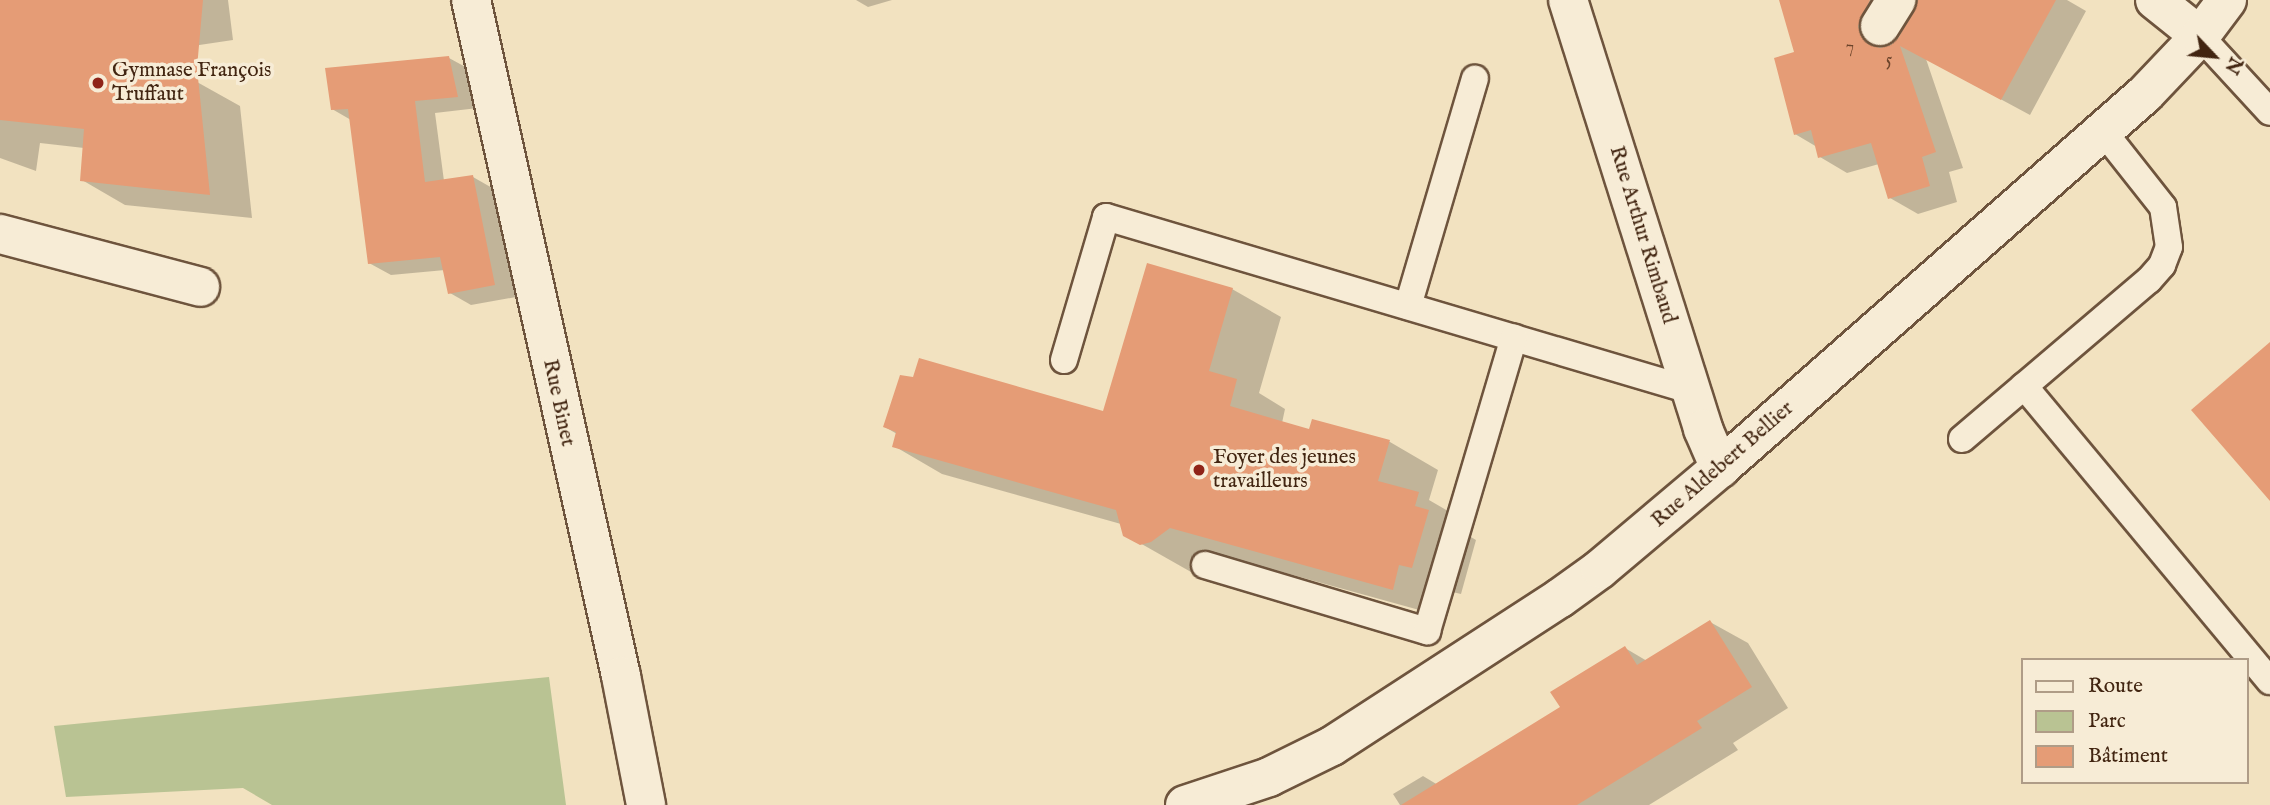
<!DOCTYPE html>
<meta charset="utf-8">
<style>
body{margin:0}
#map{position:relative;width:2270px;height:805px;overflow:hidden;background:#f2e2c0;font-family:"IM FELL English",serif}
div>[style]{position:absolute}
.green>*{inset:0;background:#b9c393}
.shadow>*{inset:0;background:#0003}
.building>*{inset:0;background:#e59c76}
.roads{filter:drop-shadow(2px 0 #6e543d) drop-shadow(-2px 0 #6e543d) drop-shadow(0 2px #6e543d) drop-shadow(0 -2px #6e543d)}
.service>*{height:26px;margin:-13px;padding:0 13px;transform-origin:13px;border-radius:13px;background:#f7ecd6}
.minor>*{height:38px;margin:-19px;padding:0 19px;transform-origin:19px;border-radius:19px;background:#f7ecd6}
.dots>*{width:19px;height:19px;translate:-50% -50%;box-sizing:border-box;border:4px solid #f7ecd6;border-radius:50%}
span{translate:-50% -50%;white-space:nowrap;text-align:center;line-height:1.15;-webkit-text-stroke:7px #f7ecd6;paint-order:stroke}
.number-label{font-size:18px;color:#6b432a}
.number-label span{-webkit-text-stroke-width:0}
.poi-label{font-size:21px;color:#422511}
.left{translate:0 -50%;text-align:left}
.street-label{font-size:21px;color:#422511}
.legend{position:absolute;left:2021px;top:658px;width:228px;height:126px;box-sizing:border-box;background:#f7ecd6;border:2px solid #af9c87;margin:0;padding:9px 12px;list-style:none;font-size:21px;color:#422511}
.legend li{display:flex;align-items:center;gap:14px;height:35px}
.legend b{width:35px;border:2px solid #af9c87}
.north{position:absolute;left:2179px;top:21px;width:70px;height:70px;-webkit-text-stroke:5px #f7ecd6;paint-order:stroke;rotate:116deg;font-size:19px;font-weight:700;line-height:28px;text-align:center;color:#422511}
.north::after{content:'';display:block;margin:auto;width:24px;height:32px;background:#422511;clip-path:polygon(50% 0,100% 100%,50% 72%,0 100%)}
</style>
<div id="map">
<div class="green">
<i style="clip-path:polygon(549px 677px,566px 805px,272px 805px,243px 788px,66px 797px,54px 726px)"></i>
</div>
<div class="shadow">
<i style="clip-path:polygon(0 0,228px 0,233px 40px,159px 51px,197px 82px,240px 106px,252px 218px,125px 205px,82px 180px,84px 148px,40px 143px,36px 171px,0 158px)"></i>
<i style="clip-path:polygon(856px 0,892px 0,868px 7px)"></i>
<i style="clip-path:polygon(1781px 0,1911px 0,1885px 43px,1887px 48px,1900px 39px,1920px 0,2067px 0,2086px 11px,2030px 115px,1926px 59px,1963px 168px,1949px 172px,1957px 202px,1918px 214px,1890px 198px,1879px 164px,1847px 173px,1820px 157px,1817px 147px,1795px 134px,1797px 53px)"></i>
<i style="clip-path:polygon(449px 58px,471px 70px,478px 108px,435px 113px,444px 181px,473px 177px,494px 189px,516px 297px,471px 305px,450px 293px,445px 270px,391px 275px,369px 263px,351px 120px,332px 109px)"></i>
<i style="clip-path:polygon(1232px 289px,1281px 317px,1259px 393px,1285px 409px,1282px 423px,1310px 431px,1313px 421px,1390px 442px,1438px 470px,1429px 500px,1467px 522px,1464px 533px,1476px 540px,1461px 594px,1448px 591px,1441px 616px,1220px 555px,1201px 569px,1191px 572px,1124px 534px,1121px 524px,942px 474px,894px 446px,897px 434px,885px 427px,1104px 413px)"></i>
<i style="clip-path:polygon(1710px 622px,1748px 643px,1788px 708px,1733px 743px,1738px 750px,1649px 805px,1400px 805px,1393px 794px,1423px 776px,1438px 785px,1562px 707px,1625px 648px,1647px 661px)"></i>
</div>
<div class="building">
<i style="clip-path:polygon(0 0,203px 0,197px 68px,210px 195px,80px 181px,84px 129px,0 120px)"></i>
<i style="clip-path:polygon(1779px 0,1870px 0,1858px 26px,1861px 36px,1868px 44px,1880px 48px,1891px 45px,1899px 37px,1918px 0,2056px 0,2001px 100px,1900px 46px,1936px 152px,1922px 157px,1930px 186px,1888px 199px,1871px 143px,1818px 158px,1811px 130px,1794px 135px,1774px 58px,1794px 52px)"></i>
<i style="clip-path:polygon(449px 56px,458px 97px,415px 101px,425px 182px,473px 175px,495px 285px,448px 294px,440px 257px,368px 264px,348px 109px,331px 110px,325px 68px)"></i>
<i style="clip-path:polygon(1147px 263px,1233px 288px,1209px 371px,1237px 379px,1230px 406px,1309px 429px,1312px 419px,1390px 440px,1378px 481px,1419px 492px,1415px 506px,1429px 510px,1412px 568px,1399px 565px,1393px 590px,1170px 528px,1151px 542px,1140px 545px,1123px 536px,1116px 510px,892px 447px,896px 432px,883px 427px,900px 375px,913px 377px,919px 358px,1103px 411px)"></i>
<i style="clip-path:polygon(2270px 342px,2270px 501px,2191px 410px)"></i>
<i style="clip-path:polygon(1710px 620px,1752px 687px,1697px 721px,1702px 728px,1577px 805px,1401px 805px,1560px 707px,1550px 692px,1625px 646px,1637px 665px)"></i>
</div>
<div class="roads">
<div class="service">
<i style="left:2200px;top:36px;width:103px;rotate:47.4deg"></i>
<i style="left:1408px;top:306px;width:237px;rotate:-73.6deg"></i>
<i style="left:1064px;top:360px;width:149px;rotate:-73.6deg"></i>
<i style="left:1106px;top:217px;width:609px;rotate:16.5deg"></i>
<i style="left:2024px;top:386px;width:384px;rotate:50.2deg"></i>
<i style="left:1962px;top:439px;width:245px;rotate:-40.4deg"></i>
<i style="left:2149px;top:280px;width:20px;rotate:-49deg"></i>
<i style="left:2162px;top:265px;width:19px;rotate:-69deg"></i>
<i style="left:2169px;top:247px;width:40px;rotate:-98.5deg"></i>
<i style="left:2163px;top:207px;width:97px;rotate:-128.3deg"></i>
<i style="left:1205px;top:565px;width:232px;rotate:16.6deg"></i>
<i style="left:1427px;top:631px;width:306px;rotate:-73.5deg"></i>
</div>
<div class="minor">
<i style="left:471px;top:0;width:692px;rotate:77.49deg"></i>
<i style="left:621px;top:676px;width:131px;rotate:79deg"></i>
<i style="left:1568px;top:0;width:450px;rotate:72.5deg"></i>
<i style="left:1703px;top:429px;width:43px;rotate:66.4deg"></i>
<i style="left:2155px;top:0;width:58px;rotate:38.7deg"></i>
<i style="left:1880px;top:26px;width:31px;rotate:-58deg"></i>
<i style="left:0;top:234px;width:207px;rotate:14.8deg"></i>
<i style="left:1185px;top:805px;width:89px;rotate:-18.4deg"></i>
<i style="left:1269px;top:777px;width:70px;rotate:-26.2deg"></i>
<i style="left:1332px;top:746px;width:272px;rotate:-33deg"></i>
<i style="left:1560px;top:598px;width:49px;rotate:-35.9deg"></i>
<i style="left:1600px;top:569px;width:157px;rotate:-40.1deg"></i>
<i style="left:1720px;top:468px;width:566px;rotate:-41.35deg"></i>
<i style="left:2145px;top:94px;width:80px;rotate:-46.5deg"></i>
<i style="left:2200px;top:36px;width:45px;rotate:-53.1deg"></i>
</div>
</div>
<div class="dots">
<i style="left:98px;top:83px;background:#8f2418"></i>
<i style="left:1199px;top:470px;background:#8f2418"></i>
</div>
<div class="number-label">
<span style="left:1850px;top:48px">7</span>
<span style="left:1889px;top:61px">5</span>
</div>
<div class="poi-label">
<span class="left" style="left:112px;top:83px">Gymnase François<br>Truffaut</span>
<span class="left" style="left:1213px;top:470px">Foyer des jeunes<br>travailleurs</span>
</div>
<div class="street-label">
<span style="left:1642px;top:235px;rotate:73deg">Rue Arthur Rimbaud</span>
<span style="left:558px;top:403px;rotate:78deg">Rue Binet</span>
<span style="left:1723px;top:465px;rotate:-41deg">Rue Aldebert Bellier</span>
</div>
<ul class="legend">
<li><b style="height:9px;background:#f7ecd6"></b>Route</li>
<li><b style="height:19px;background:#b9c393"></b>Parc</li>
<li><b style="height:19px;background:#e59c76"></b>Bâtiment</li>
</ul>
<div class="north">N</div>
</div>
